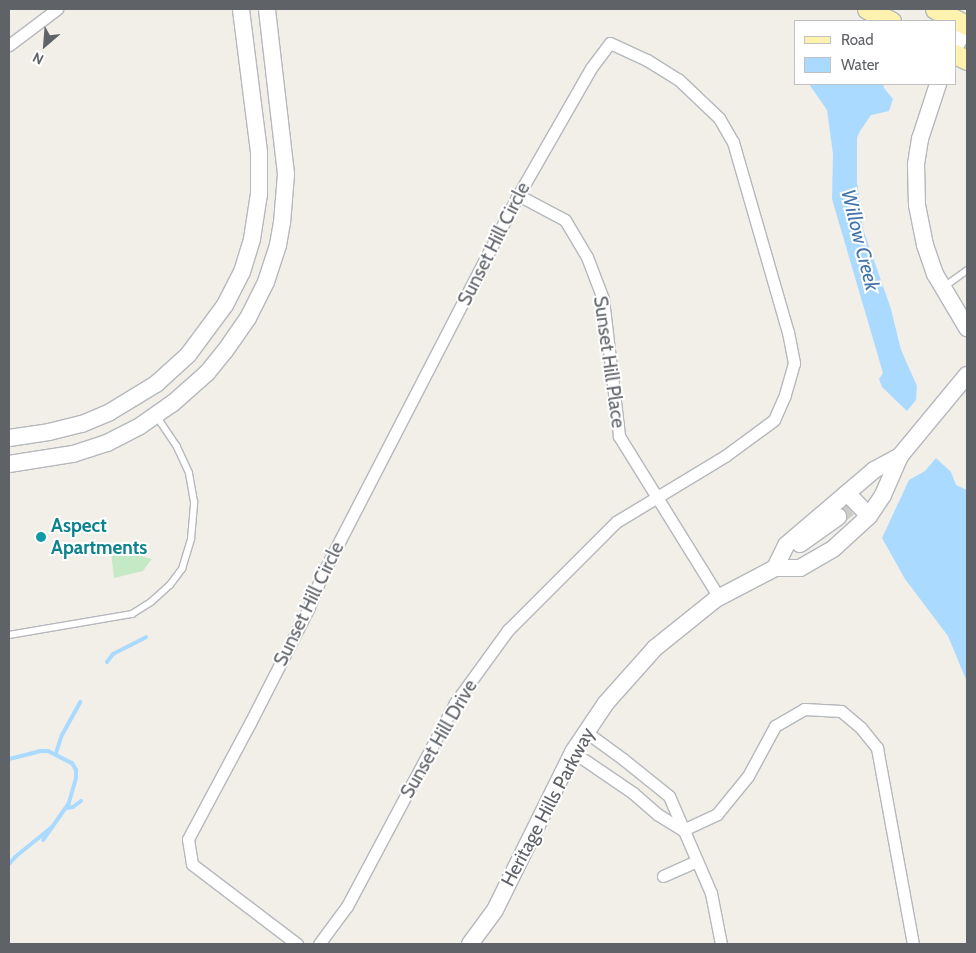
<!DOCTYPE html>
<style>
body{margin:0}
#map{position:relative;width:976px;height:953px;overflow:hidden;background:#f1efe8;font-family:Cabin,sans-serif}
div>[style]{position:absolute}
.green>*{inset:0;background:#c5e8c5}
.water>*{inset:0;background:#aadaff}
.stream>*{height:4px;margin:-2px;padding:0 2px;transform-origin:2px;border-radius:2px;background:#aadaff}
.secondary-tunnel>*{height:16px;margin-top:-8px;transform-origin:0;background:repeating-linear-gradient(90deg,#ccccc8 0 16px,transparent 0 24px)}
.roads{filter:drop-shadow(1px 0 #b5b8bc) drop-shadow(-1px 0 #b5b8bc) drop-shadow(0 1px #b5b8bc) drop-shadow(0 -1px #b5b8bc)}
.lane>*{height:5.5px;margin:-2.75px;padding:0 2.75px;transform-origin:2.75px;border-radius:2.75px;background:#fff}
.street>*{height:11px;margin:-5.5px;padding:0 5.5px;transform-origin:5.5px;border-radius:5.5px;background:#fff}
.secondary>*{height:16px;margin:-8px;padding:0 8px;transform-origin:8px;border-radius:8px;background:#fff}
.primary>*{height:19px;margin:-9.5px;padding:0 9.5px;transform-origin:9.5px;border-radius:9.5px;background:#fff2af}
.dots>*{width:14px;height:14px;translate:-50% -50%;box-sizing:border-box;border:2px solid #fff;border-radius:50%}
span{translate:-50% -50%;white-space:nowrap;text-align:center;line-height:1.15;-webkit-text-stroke:4px #fff;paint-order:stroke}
.street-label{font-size:19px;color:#5f6368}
.culture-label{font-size:19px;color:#0d838f;font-weight:700}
.left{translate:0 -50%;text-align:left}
.water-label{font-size:20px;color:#4174aa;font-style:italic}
.frame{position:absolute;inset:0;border:10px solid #5f6368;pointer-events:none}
.legend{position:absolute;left:794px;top:20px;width:162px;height:65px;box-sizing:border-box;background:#fff;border:1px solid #bfc1c3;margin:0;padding:6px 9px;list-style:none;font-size:15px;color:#5f6368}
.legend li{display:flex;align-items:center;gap:10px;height:25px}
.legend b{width:25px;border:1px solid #bfc1c3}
.north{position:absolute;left:20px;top:20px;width:50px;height:50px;-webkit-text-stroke:4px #fff;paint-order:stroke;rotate:207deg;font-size:14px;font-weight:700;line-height:20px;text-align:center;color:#5f6368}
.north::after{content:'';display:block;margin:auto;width:18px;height:22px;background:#5f6368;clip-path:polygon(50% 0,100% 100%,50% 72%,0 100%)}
</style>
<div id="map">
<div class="green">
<i style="clip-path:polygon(116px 549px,152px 559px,151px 560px,143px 571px,114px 578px,111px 551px,115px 552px)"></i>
</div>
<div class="water">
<i style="clip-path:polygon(809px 84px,883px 84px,884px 88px,893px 99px,889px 111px,871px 115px,860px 131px,857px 138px,857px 182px,863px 229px,891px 309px,901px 350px,917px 386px,916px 400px,907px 411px,882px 387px,879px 379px,883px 373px,832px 199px,833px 154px,827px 110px)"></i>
<i style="clip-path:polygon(936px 458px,951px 472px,956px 485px,967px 490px,967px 682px,948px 636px,905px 579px,882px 538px,909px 480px,925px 471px)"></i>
</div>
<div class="stream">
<i style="left:107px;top:662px;width:10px;rotate:-53deg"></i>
<i style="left:113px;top:654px;width:37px;rotate:-27deg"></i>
<i style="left:56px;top:753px;width:19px;rotate:-72deg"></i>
<i style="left:62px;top:735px;width:38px;rotate:-61deg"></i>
<i style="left:9px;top:759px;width:32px;rotate:-14deg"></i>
<i style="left:40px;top:751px;width:8px"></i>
<i style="left:48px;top:751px;width:27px;rotate:27deg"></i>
<i style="left:72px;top:763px;width:8px;rotate:60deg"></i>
<i style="left:76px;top:770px;width:8px;rotate:90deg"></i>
<i style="left:76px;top:778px;width:26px;rotate:106deg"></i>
<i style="left:69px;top:803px;width:45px;rotate:125.1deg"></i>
<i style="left:67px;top:808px;width:6px;rotate:-9deg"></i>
<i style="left:73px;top:807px;width:10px;rotate:-37deg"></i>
<i style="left:9px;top:864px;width:9px;rotate:-49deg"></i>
<i style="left:15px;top:857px;width:48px;rotate:-39deg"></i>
</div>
<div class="secondary-tunnel">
<i style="left:838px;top:517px;width:14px;rotate:-39deg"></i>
</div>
<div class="roads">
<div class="lane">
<i style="left:944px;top:287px;width:29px;rotate:-36deg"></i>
<i style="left:9px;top:635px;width:125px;rotate:-9.7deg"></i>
<i style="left:132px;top:614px;width:22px;rotate:-32deg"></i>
<i style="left:151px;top:602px;width:25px;rotate:-42deg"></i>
<i style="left:170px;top:585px;width:20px;rotate:-53deg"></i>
<i style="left:182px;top:569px;width:31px;rotate:-73deg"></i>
<i style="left:191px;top:539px;width:37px;rotate:-85deg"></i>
<i style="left:194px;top:502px;width:29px;rotate:-100deg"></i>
<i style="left:189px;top:473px;width:29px;rotate:-115deg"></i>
<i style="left:177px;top:447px;width:36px;rotate:-124deg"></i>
</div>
<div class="street">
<i style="left:9px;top:45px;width:60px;rotate:-36.9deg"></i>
<i style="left:518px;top:195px;width:53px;rotate:28deg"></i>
<i style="left:565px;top:220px;width:43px;rotate:59.3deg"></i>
<i style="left:587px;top:257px;width:45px;rotate:69.1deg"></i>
<i style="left:603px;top:299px;width:138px;rotate:83.3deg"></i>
<i style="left:619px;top:436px;width:190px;rotate:58.2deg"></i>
<i style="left:586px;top:732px;width:46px;rotate:36.1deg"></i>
<i style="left:623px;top:759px;width:59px;rotate:38.8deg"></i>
<i style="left:669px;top:796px;width:106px;rotate:66.6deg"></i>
<i style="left:711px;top:893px;width:52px;rotate:78.9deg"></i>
<i style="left:573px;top:752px;width:73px;rotate:34.3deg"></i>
<i style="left:633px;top:793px;width:32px;rotate:41deg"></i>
<i style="left:657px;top:814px;width:31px;rotate:32deg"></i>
<i style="left:683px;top:830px;width:38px;rotate:-25deg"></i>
<i style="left:717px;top:814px;width:49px;rotate:-50.8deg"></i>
<i style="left:748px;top:776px;width:57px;rotate:-61.6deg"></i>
<i style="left:775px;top:726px;width:34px;rotate:-30deg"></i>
<i style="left:804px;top:709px;width:37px;rotate:3deg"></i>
<i style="left:841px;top:711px;width:26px;rotate:40deg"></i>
<i style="left:861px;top:728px;width:26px;rotate:51deg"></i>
<i style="left:877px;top:748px;width:199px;rotate:79.6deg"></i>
<i style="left:663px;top:876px;width:36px;rotate:-24deg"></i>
<i style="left:297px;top:944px;width:132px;rotate:-142.7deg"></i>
<i style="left:192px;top:864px;width:25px;rotate:-99deg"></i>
<i style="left:188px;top:839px;width:132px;rotate:-61.9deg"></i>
<i style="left:250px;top:723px;width:130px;rotate:-63deg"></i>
<i style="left:309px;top:607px;width:32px;rotate:-68deg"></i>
<i style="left:321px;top:577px;width:425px;rotate:-62.7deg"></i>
<i style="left:516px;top:199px;width:151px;rotate:-60.2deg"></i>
<i style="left:591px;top:68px;width:31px;rotate:-53deg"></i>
<i style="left:610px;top:43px;width:41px;rotate:24.7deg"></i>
<i style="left:647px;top:60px;width:36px;rotate:32deg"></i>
<i style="left:678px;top:79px;width:57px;rotate:43.6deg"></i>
<i style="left:719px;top:118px;width:28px;rotate:60deg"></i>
<i style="left:733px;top:142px;width:198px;rotate:73.9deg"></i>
<i style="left:788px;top:332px;width:32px;rotate:79deg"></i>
<i style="left:794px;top:363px;width:33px;rotate:106deg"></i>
<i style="left:785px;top:395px;width:27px;rotate:114deg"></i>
<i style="left:774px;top:420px;width:61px;rotate:143.7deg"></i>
<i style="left:725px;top:456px;width:127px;rotate:148.8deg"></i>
<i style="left:616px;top:522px;width:153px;rotate:135deg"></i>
<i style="left:508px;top:630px;width:90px;rotate:126deg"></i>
<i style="left:455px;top:703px;width:230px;rotate:118deg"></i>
<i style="left:347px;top:906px;width:47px;rotate:126.4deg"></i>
</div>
<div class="secondary">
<i style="left:955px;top:46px;width:9px;rotate:-58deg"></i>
<i style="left:938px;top:84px;width:58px;rotate:108.1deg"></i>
<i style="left:920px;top:139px;width:25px;rotate:99deg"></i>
<i style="left:916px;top:164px;width:41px;rotate:88.6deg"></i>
<i style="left:917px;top:205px;width:41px;rotate:78.7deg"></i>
<i style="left:925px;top:245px;width:31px;rotate:71deg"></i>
<i style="left:935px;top:274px;width:63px;rotate:59.3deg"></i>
<i style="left:9px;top:438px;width:40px;rotate:-8.5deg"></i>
<i style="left:49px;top:432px;width:34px;rotate:-14deg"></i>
<i style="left:82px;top:424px;width:30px;rotate:-23deg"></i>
<i style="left:110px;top:412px;width:54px;rotate:-31.3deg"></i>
<i style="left:156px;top:384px;width:43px;rotate:-42.2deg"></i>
<i style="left:188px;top:355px;width:62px;rotate:-53.5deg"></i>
<i style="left:225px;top:305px;width:37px;rotate:-63deg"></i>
<i style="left:242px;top:272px;width:34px;rotate:-73deg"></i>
<i style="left:252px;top:239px;width:46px;rotate:-81.2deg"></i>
<i style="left:259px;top:194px;width:42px;rotate:-90deg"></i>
<i style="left:259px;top:152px;width:144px;rotate:-97.2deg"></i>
<i style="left:9px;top:464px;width:65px;rotate:-8.9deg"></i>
<i style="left:73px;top:454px;width:36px;rotate:-18deg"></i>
<i style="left:107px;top:443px;width:37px;rotate:-27deg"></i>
<i style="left:140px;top:426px;width:39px;rotate:-35deg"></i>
<i style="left:172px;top:404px;width:47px;rotate:-41.5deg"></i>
<i style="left:207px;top:373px;width:28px;rotate:-51deg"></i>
<i style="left:225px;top:351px;width:40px;rotate:-55.1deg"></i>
<i style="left:248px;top:318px;width:40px;rotate:-63.4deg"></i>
<i style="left:266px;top:282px;width:39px;rotate:-72deg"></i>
<i style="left:278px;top:245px;width:22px;rotate:-80deg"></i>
<i style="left:282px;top:223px;width:49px;rotate:-85.3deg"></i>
<i style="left:286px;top:174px;width:166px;rotate:-96.6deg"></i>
<i style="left:847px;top:493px;width:32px;rotate:46deg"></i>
<i style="left:800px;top:544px;width:47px;rotate:-35.4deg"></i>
<i style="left:775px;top:568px;width:25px;rotate:-64deg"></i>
<i style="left:786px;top:545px;width:116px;rotate:-40.4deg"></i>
<i style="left:874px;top:470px;width:30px;rotate:-28deg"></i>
<i style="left:470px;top:944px;width:42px;rotate:-53.7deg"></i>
<i style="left:495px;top:910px;width:176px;rotate:-63.7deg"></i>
<i style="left:573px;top:752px;width:59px;rotate:-56deg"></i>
<i style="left:606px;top:703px;width:74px;rotate:-48.3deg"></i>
<i style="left:655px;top:648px;width:78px;rotate:-38.8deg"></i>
<i style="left:716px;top:599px;width:67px;rotate:-27.7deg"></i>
<i style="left:775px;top:568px;width:25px"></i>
<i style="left:800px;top:568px;width:39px;rotate:-30deg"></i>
<i style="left:834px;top:548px;width:47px;rotate:-42.4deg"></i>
<i style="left:869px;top:516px;width:25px;rotate:-56deg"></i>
<i style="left:883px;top:495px;width:43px;rotate:-66.4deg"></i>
<i style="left:900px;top:456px;width:105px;rotate:-50.4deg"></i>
</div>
<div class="primary">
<i style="left:867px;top:9px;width:27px;rotate:27deg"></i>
<i style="left:935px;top:9px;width:36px;rotate:27deg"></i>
<i style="left:955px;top:54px;width:13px;rotate:27deg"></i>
</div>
</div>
<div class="dots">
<i style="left:41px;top:537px;background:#0f9aa8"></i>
</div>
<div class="street-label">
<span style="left:494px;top:244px;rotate:-63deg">Sunset Hill Circle</span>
<span style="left:609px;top:362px;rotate:82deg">Sunset Hill Place</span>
<span style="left:309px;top:604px;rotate:-64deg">Sunset Hill Circle</span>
<span style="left:439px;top:739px;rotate:-60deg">Sunset Hill Drive</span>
<span style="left:548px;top:807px;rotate:-62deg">Heritage Hills Parkway</span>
</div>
<div class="culture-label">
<span class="left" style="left:51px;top:537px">Aspect<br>Apartments</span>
</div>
<div class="water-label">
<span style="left:860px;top:240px;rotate:76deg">Willow Creek</span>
</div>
<div class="frame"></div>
<ul class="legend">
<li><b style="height:6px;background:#fff2af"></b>Road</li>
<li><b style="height:14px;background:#aadaff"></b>Water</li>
</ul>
<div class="north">N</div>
</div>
